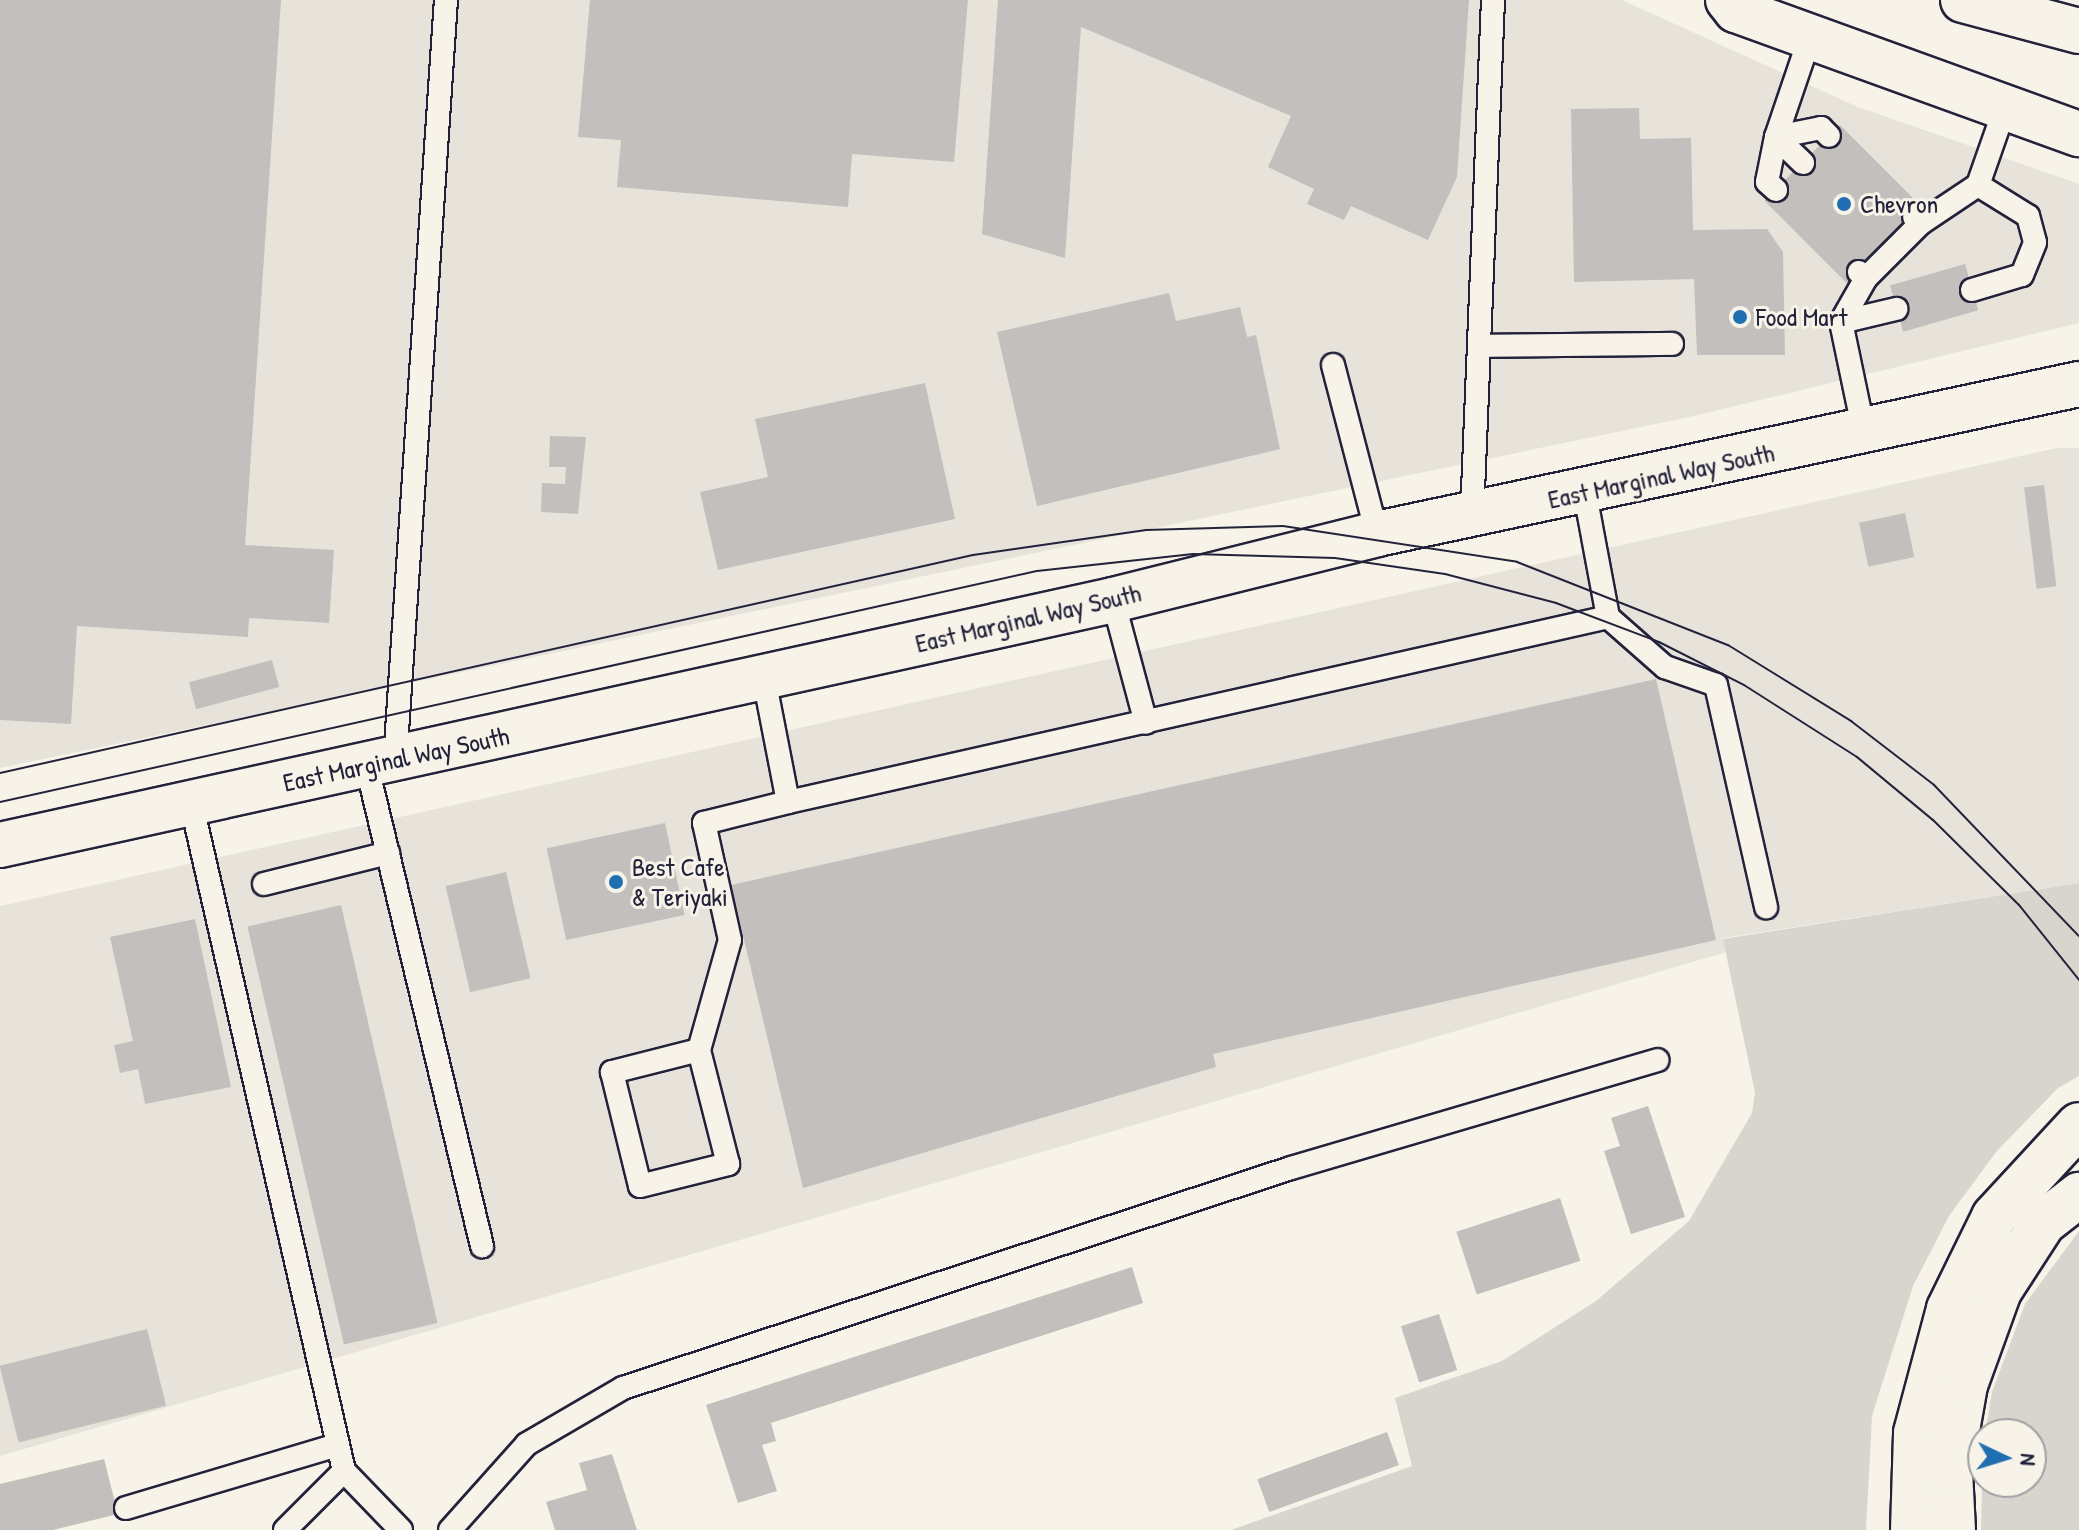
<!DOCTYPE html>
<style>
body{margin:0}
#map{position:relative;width:2079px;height:1530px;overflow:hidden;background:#f7f3e8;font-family:"Patrick Hand",sans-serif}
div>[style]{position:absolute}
.built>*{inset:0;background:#e7e3db}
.green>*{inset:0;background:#d8d5cf}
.building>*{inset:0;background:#c2bfbd;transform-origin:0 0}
.roads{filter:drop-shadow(2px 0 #22223b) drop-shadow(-2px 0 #22223b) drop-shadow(0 2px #22223b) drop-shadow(0 -2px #22223b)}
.lane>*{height:22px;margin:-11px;padding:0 11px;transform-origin:11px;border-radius:11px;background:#f7f3e8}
.secondary>*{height:44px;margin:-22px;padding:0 22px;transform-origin:22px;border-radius:22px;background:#f7f3e8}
.primary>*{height:44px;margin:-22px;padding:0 22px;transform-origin:22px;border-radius:22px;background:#f7f3e8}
.highway>*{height:44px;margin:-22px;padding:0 22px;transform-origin:22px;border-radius:22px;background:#f7f3e8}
.tram>*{height:2px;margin:-1px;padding:0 1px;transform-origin:1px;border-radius:1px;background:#22223b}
.dots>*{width:22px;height:22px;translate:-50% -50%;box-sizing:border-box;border:4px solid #f7f3e8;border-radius:50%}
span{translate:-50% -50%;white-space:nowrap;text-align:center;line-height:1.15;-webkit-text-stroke:6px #f7f3e8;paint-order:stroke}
.poi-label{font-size:26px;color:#22223b}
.left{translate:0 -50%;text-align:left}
.street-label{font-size:26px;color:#22223b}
.north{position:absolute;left:1967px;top:1418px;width:80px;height:80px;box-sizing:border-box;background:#f7f3e8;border:2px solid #a29fa3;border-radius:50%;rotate:94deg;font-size:22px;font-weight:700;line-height:32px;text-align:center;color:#22223b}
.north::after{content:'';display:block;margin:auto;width:28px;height:36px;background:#1f6fb2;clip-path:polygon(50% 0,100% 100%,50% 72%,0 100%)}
</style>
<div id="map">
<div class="built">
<i style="clip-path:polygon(0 0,1622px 0,1858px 107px,2079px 184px,2079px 323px,1694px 416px,0 768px)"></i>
<i style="clip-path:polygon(2057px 448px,2079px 448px,2079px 883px,1723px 938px,1730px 951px,0 1456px,0 906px)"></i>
</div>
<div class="green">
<i style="clip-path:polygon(2079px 883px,2079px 1076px,2058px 1088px,1996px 1152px,1949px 1216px,1913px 1286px,1872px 1416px,1866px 1530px,1231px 1530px,1412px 1466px,1395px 1398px,1502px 1361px,1596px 1301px,1689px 1221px,1752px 1113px,1755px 1093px,1723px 939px)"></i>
<i style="clip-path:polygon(2079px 1231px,2079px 1530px,1981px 1530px,1983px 1445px,1983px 1482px,2031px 1482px,2031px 1434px,1985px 1434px,1992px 1392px,2025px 1304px)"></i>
</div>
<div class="building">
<i style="clip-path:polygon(0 0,281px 0,245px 545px,334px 550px,329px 623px,249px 618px,248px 637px,77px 626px,71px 724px,0 720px)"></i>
<i style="clip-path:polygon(590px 0,968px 0,954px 162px,852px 154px,848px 207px,617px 187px,621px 140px,578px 137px)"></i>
<i style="clip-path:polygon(998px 0,1469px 0,1457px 177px,1428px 240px,1351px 206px,1344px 220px,1307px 204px,1314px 189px,1268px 167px,1291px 116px,1081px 27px,1065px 258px,982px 234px)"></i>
<i style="clip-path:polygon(1639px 108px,1640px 139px,1691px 138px,1693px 230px,1767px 229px,1783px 252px,1785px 355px,1697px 355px,1694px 279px,1574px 282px,1571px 109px)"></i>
<i style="left:1840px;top:125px;width:117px;height:107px;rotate:45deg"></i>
<i style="left:1965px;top:264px;width:48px;height:78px;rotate:74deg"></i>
<i style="clip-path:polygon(1169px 293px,1176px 321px,1240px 307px,1247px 337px,1256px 335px,1280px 449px,1037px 506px,997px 332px)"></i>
<i style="clip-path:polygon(925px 383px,955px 519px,718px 570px,700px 492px,768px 477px,755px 419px)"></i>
<i style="clip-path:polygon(550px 436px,586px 437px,578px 514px,541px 512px,542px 483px,565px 484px,566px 467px,549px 467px)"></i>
<i style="left:2044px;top:485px;width:102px;height:20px;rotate:83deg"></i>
<i style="left:1905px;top:513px;width:45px;height:47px;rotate:78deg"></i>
<i style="left:272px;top:660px;width:28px;height:86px;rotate:75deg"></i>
<i style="clip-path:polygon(1656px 679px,1716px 940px,1213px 1054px,1216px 1067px,803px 1188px,731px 885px)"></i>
<i style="left:665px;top:823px;width:94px;height:121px;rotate:78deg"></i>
<i style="left:506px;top:872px;width:109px;height:62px;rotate:77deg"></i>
<i style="left:341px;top:905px;width:429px;height:96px;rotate:77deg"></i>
<i style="clip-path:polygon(195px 919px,231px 1087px,145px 1104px,138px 1069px,120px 1073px,114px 1045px,133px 1041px,110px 937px)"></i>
<i style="clip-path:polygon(1648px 1106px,1685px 1217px,1631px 1234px,1604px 1151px,1620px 1146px,1611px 1118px)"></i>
<i style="left:1560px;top:1198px;width:66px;height:109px;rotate:72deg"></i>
<i style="clip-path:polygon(1132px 1267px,1143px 1303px,771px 1423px,776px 1441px,762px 1445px,777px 1491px,738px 1503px,706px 1405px)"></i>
<i style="left:1439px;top:1314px;width:59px;height:40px;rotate:72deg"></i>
<i style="left:147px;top:1329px;width:79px;height:152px;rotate:76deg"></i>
<i style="left:1387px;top:1432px;width:35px;height:138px;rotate:70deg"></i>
<i style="clip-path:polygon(612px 1454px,637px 1530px,555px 1530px,546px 1502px,587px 1490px,579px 1463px)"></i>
<i style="clip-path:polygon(104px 1459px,118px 1514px,53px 1530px,0 1530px,0 1484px)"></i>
</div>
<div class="roads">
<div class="lane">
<i style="left:1803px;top:163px;width:37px;rotate:-136deg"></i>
<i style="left:1776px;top:137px;width:46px;rotate:-11.3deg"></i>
<i style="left:1821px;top:128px;width:11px;rotate:45deg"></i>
<i style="left:1776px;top:190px;width:12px;rotate:-138deg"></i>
<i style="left:1767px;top:182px;width:46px;rotate:-78.7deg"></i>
<i style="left:1776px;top:137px;width:106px;rotate:-71.2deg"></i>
<i style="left:1921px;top:223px;width:69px;rotate:-33.7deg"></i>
<i style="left:1978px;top:185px;width:82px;rotate:-70.7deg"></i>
<i style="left:1859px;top:272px;width:9px;rotate:41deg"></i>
<i style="left:1866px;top:278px;width:78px;rotate:-45deg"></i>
<i style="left:1921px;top:223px;width:9px;rotate:-139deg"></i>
<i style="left:1972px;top:290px;width:52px;rotate:-16.7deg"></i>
<i style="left:2022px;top:275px;width:35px;rotate:-68deg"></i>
<i style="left:2035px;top:242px;width:27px;rotate:-105deg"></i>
<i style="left:2028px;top:216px;width:59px;rotate:-148.2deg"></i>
<i style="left:1841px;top:322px;width:57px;rotate:-13.3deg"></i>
<i style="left:1479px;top:346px;width:193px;rotate:-0.6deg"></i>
<i style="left:1333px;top:365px;width:175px;rotate:75.4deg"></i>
<i style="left:1864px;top:432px;width:112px;rotate:-101.8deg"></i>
<i style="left:1841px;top:322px;width:51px;rotate:-60.4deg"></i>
<i style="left:1585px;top:494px;width:125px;rotate:79.4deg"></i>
<i style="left:1472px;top:516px;width:516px;rotate:-87.67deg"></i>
<i style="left:1113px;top:600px;width:127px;rotate:75deg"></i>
<i style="left:395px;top:761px;width:763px;rotate:-86.17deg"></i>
<i style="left:367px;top:767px;width:493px;rotate:76.5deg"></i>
<i style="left:191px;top:802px;width:686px;rotate:77.12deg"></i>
<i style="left:344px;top:1471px;width:82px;rotate:46deg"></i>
<i style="left:788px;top:802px;width:841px;rotate:-12.71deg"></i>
<i style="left:1608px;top:617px;width:76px;rotate:41.3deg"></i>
<i style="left:1665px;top:667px;width:54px;rotate:19.4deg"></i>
<i style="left:1716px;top:685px;width:228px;rotate:77.3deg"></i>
<i style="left:264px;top:884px;width:128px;rotate:-14deg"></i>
<i style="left:699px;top:1050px;width:90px;rotate:165.8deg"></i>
<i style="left:612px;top:1072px;width:117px;rotate:76.2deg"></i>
<i style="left:640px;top:1186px;width:91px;rotate:-14deg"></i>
<i style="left:728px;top:1164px;width:118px;rotate:-104.3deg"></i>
<i style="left:699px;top:1050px;width:114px;rotate:-74.3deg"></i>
<i style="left:730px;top:940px;width:120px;rotate:-102.5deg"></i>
<i style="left:704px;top:823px;width:87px;rotate:-14deg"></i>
<i style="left:788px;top:802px;width:126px;rotate:-101deg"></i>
<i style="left:126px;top:1508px;width:221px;rotate:-16.6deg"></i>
<i style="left:285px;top:1530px;width:83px;rotate:-45deg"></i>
<i style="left:450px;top:1530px;width:115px;rotate:-48.2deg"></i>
<i style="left:527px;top:1444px;width:111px;rotate:-30.3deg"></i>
<i style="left:623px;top:1388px;width:703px;rotate:-18.23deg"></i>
<i style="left:1291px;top:1168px;width:382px;rotate:-16.4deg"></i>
</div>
<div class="secondary">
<i style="left:0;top:845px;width:1140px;rotate:-12.41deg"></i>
<i style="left:1113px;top:600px;width:272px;rotate:-14deg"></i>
<i style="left:1377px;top:534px;width:718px;rotate:-12.06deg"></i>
</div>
<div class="primary">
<i style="left:1728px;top:0;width:13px;rotate:51deg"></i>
<i style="left:1736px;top:10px;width:365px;rotate:19.9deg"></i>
<i style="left:1963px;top:0;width:120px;rotate:15deg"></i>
</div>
<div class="highway">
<i style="left:1913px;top:1530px;width:97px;rotate:-88.2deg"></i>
<i style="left:1916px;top:1433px;width:128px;rotate:-75.1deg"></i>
<i style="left:1949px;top:1309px;width:102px;rotate:-63.9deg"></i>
<i style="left:1994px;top:1217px;width:125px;rotate:-47.3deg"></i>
<i style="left:1953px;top:1530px;width:60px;rotate:-92.9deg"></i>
<i style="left:1950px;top:1470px;width:86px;rotate:-80deg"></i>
<i style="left:1965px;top:1385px;width:100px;rotate:-70.1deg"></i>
<i style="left:1999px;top:1291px;width:81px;rotate:-57.1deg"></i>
<i style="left:2043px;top:1223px;width:46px;rotate:-37.9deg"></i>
</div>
</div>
<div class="tram">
<i style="left:0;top:773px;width:997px;rotate:-12.63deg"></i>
<i style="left:973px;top:555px;width:175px;rotate:-8.2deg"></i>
<i style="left:1146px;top:530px;width:137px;rotate:-1.7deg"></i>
<i style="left:1283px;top:526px;width:237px;rotate:8.7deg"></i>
<i style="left:1517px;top:562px;width:227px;rotate:21.5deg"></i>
<i style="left:1728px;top:645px;width:145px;rotate:31.7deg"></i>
<i style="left:1851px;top:721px;width:105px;rotate:37.6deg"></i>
<i style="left:1934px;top:785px;width:209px;rotate:46.2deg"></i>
<i style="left:0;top:802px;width:1062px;rotate:-12.56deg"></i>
<i style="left:1037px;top:571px;width:157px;rotate:-6.2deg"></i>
<i style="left:1193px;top:554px;width:142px;rotate:1.6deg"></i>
<i style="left:1335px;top:558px;width:111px;rotate:8.3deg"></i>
<i style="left:1445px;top:574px;width:115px;rotate:14.6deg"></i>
<i style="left:1556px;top:603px;width:110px;rotate:20.7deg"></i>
<i style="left:1659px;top:642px;width:95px;rotate:26.8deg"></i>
<i style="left:1744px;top:685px;width:134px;rotate:32.5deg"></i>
<i style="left:1857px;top:757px;width:99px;rotate:39.7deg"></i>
<i style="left:1933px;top:820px;width:121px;rotate:44.7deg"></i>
<i style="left:2019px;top:905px;width:96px;rotate:51.3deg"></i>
</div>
<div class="dots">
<i style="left:1844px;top:204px;background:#1f6fb2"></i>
<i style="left:1740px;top:317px;background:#1f6fb2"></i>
<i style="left:616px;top:882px;background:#1f6fb2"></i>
</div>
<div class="poi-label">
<span class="left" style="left:1860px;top:204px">Chevron</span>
<span class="left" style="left:1756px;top:317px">Food Mart</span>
<span class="left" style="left:632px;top:882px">Best Cafe<br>&amp; Teriyaki</span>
</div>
<div class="street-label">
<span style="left:1661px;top:476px;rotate:-12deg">East Marginal Way South</span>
<span style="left:1028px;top:618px;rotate:-13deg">East Marginal Way South</span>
<span style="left:396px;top:759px;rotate:-12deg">East Marginal Way South</span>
</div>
<div class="north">N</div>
</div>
